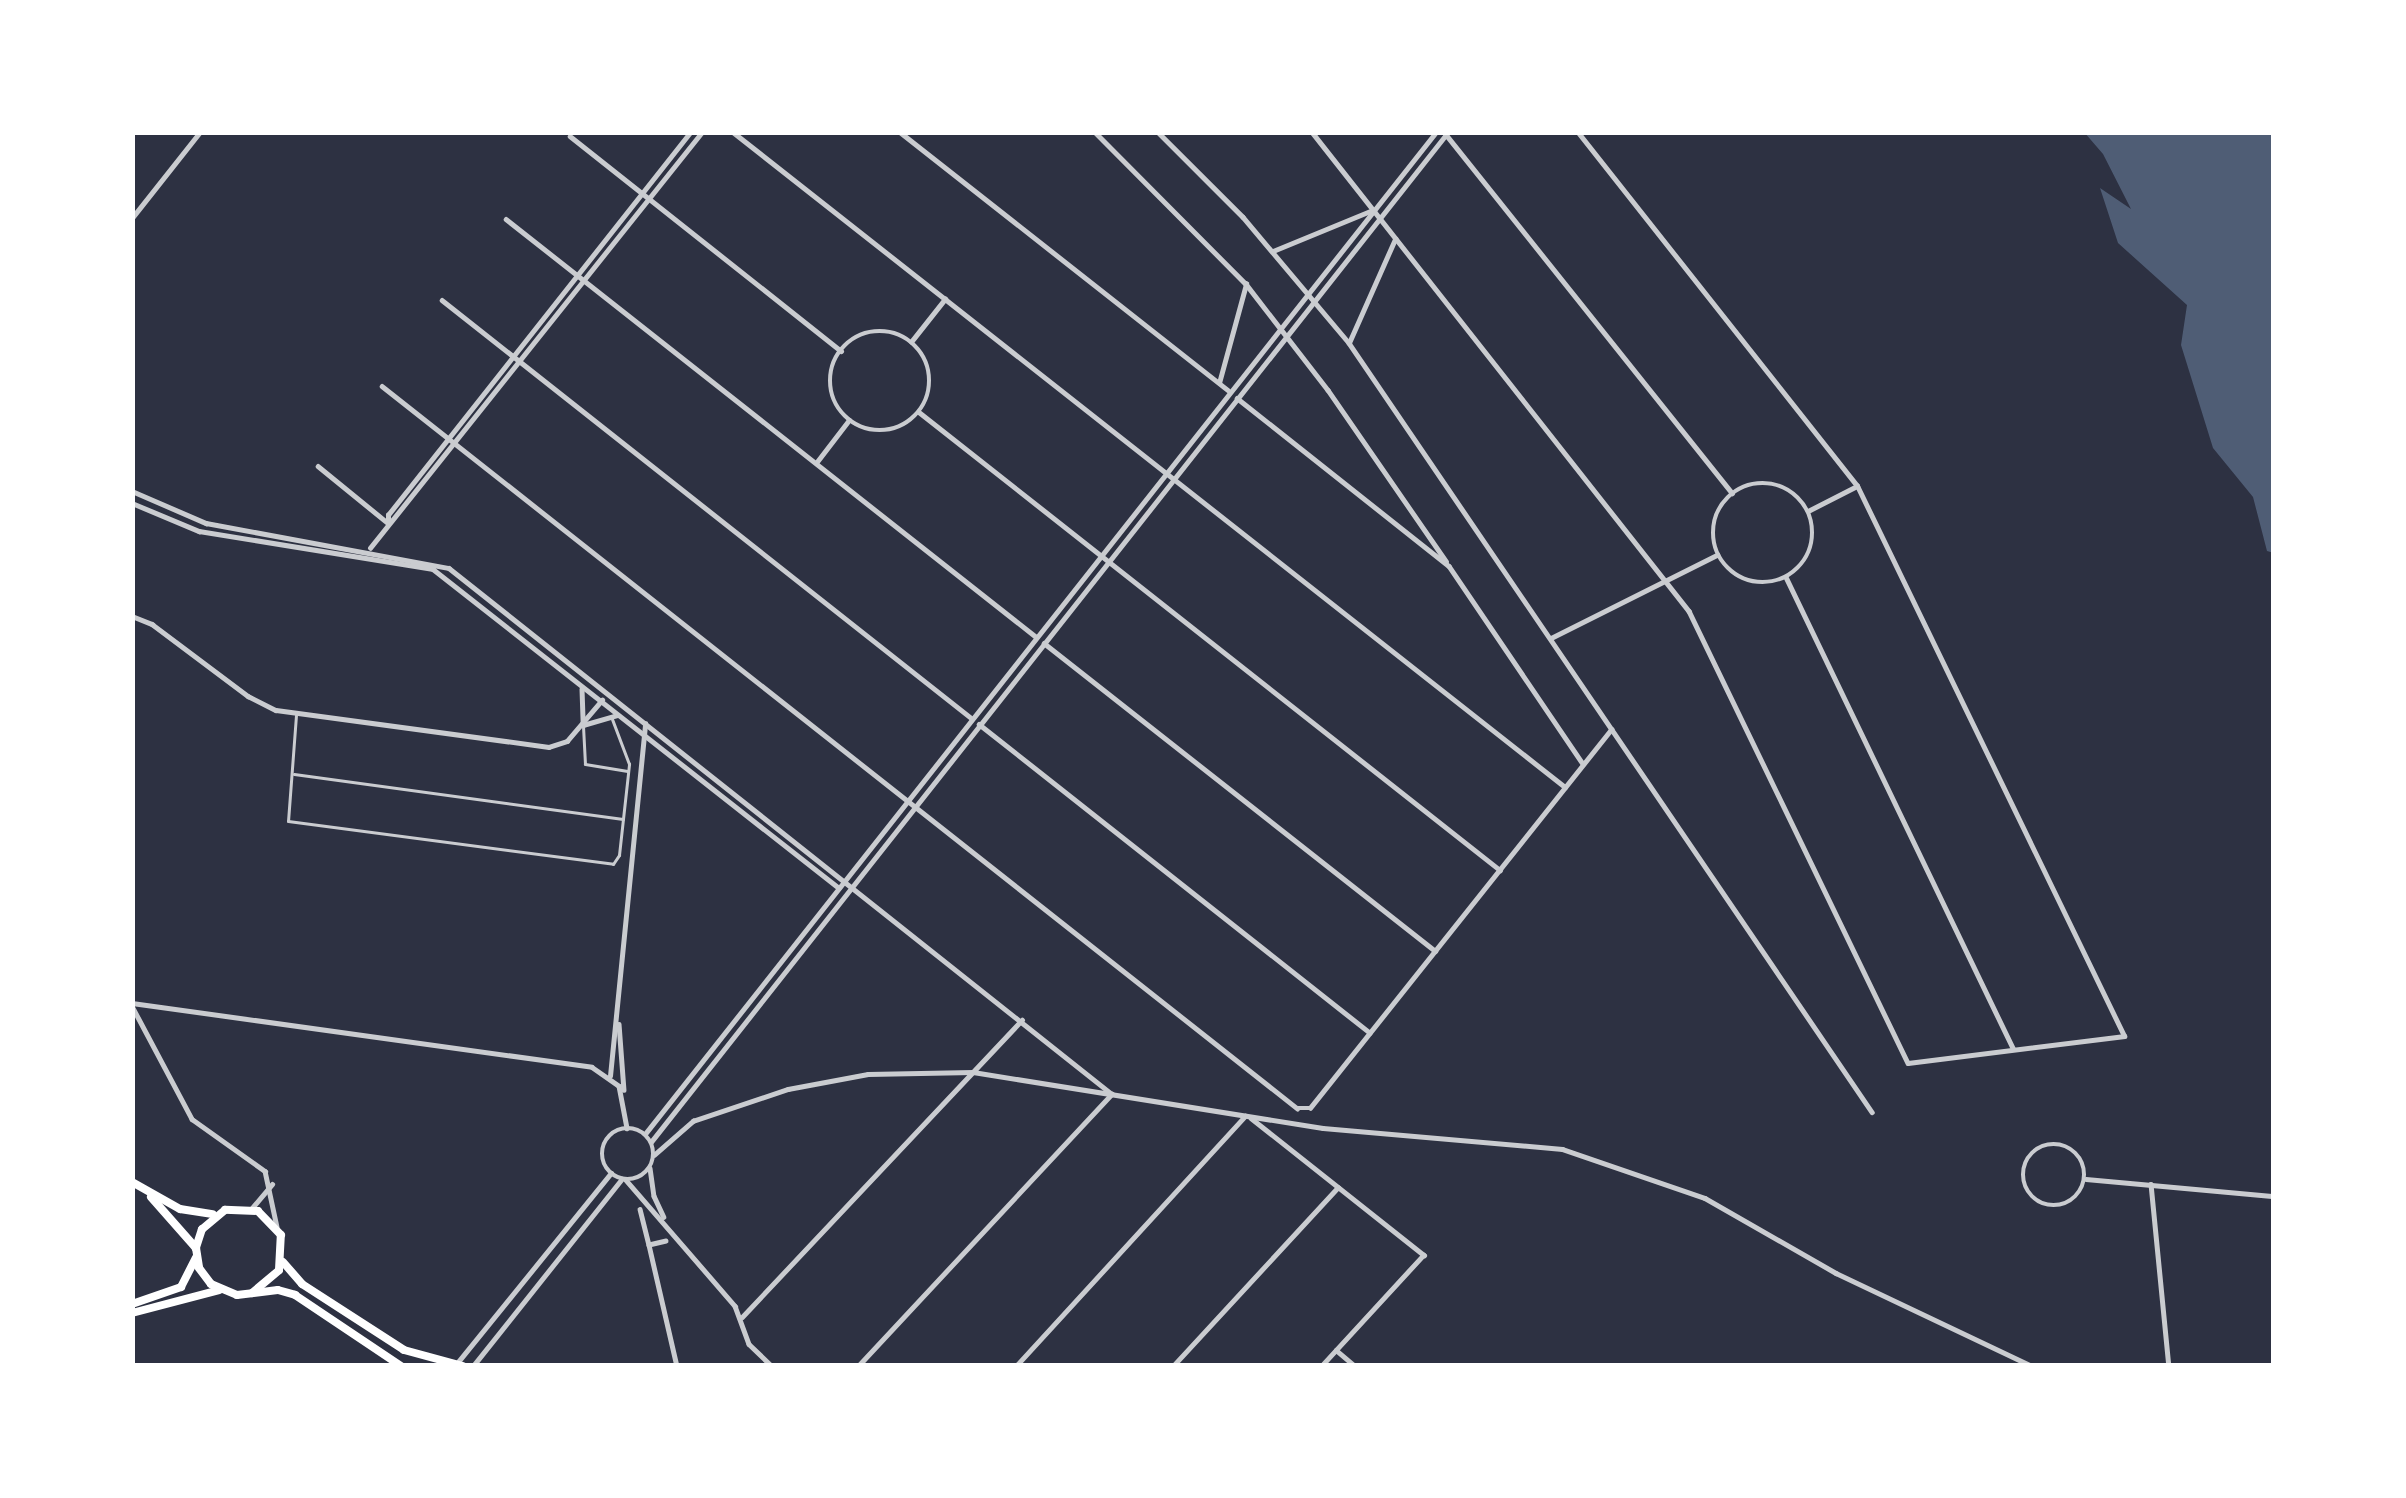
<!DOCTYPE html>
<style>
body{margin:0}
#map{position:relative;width:2406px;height:1498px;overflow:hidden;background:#2d3142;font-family:"DejaVu Sans",sans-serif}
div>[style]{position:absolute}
.water>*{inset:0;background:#4f5d75}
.service>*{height:3px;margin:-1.5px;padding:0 1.5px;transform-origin:1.5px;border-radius:1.5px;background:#caccd0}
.minor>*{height:4.5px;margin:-2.25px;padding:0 2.25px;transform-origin:2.25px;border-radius:2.25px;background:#caccd0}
.minor>.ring{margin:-2.25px;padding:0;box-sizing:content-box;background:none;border:4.5px solid #caccd0;border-radius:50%}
.secondary>*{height:8px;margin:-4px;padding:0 4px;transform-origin:4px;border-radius:4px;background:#fff}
.trunk>*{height:8px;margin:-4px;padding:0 4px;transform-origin:4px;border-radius:4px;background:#fff}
span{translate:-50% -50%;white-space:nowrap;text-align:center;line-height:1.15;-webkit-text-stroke:9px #fff;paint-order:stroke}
.frame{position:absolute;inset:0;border:135px solid #fff;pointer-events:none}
</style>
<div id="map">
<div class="water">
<i style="clip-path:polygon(2084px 132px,2274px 132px,2274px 553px,2267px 551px,2253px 497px,2213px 448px,2181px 345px,2187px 305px,2118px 243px,2100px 188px,2131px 209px,2103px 154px)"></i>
</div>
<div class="service">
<i style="left:296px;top:715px;width:106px;rotate:94.3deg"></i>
<i style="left:288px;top:821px;width:328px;rotate:7.5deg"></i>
<i style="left:613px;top:864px;width:11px;rotate:-56deg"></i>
<i style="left:619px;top:855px;width:92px;rotate:-83.7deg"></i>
<i style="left:629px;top:764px;width:48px;rotate:-110.7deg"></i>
<i style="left:583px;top:726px;width:38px;rotate:87deg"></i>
<i style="left:585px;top:764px;width:43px;rotate:9.5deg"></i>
<i style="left:294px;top:774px;width:332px;rotate:7.8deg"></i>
</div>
<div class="minor">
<i style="left:733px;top:132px;width:1059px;rotate:38.21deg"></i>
<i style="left:900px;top:132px;width:417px;rotate:38.2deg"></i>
<i style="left:1095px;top:132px;width:214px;rotate:45.2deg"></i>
<i style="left:1246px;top:284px;width:134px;rotate:52.3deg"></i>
<i style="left:1328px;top:390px;width:208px;rotate:55.4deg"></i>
<i style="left:1158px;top:132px;width:120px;rotate:45deg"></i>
<i style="left:1243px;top:217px;width:165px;rotate:49.9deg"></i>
<i style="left:1349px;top:343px;width:930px;rotate:55.78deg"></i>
<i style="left:1312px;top:132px;width:610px;rotate:51.8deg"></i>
<i style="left:1689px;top:611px;width:502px;rotate:64.15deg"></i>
<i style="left:1908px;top:1063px;width:218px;rotate:-7.1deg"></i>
<i style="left:2124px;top:1036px;width:611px;rotate:-115.89deg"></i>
<i style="left:1857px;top:486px;width:451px;rotate:-128.3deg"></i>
<i style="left:1444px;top:132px;width:462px;rotate:51.4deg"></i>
<i style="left:570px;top:136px;width:346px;rotate:38.4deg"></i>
<i style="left:132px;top:218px;width:110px;rotate:-51.7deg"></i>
<i style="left:506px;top:219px;width:674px;rotate:38.25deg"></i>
<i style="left:1273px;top:251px;width:108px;rotate:-22.3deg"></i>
<i style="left:442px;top:300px;width:673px;rotate:38.3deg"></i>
<i class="ring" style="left:830px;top:331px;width:95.5px;height:95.5px"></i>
<i style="left:911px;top:342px;width:55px;rotate:-51.7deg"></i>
<i style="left:1349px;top:343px;width:114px;rotate:-66.1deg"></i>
<i style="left:1219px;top:383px;width:103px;rotate:-74.7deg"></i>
<i style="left:382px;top:386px;width:1166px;rotate:38.28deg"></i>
<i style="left:1237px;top:398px;width:270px;rotate:38.4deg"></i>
<i style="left:1449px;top:566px;width:239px;rotate:55.9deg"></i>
<i style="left:919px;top:412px;width:740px;rotate:38.25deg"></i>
<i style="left:816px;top:463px;width:54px;rotate:-52.5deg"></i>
<i style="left:318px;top:466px;width:90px;rotate:39.2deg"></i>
<i class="ring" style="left:1713px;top:483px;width:95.5px;height:95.5px"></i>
<i style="left:132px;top:491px;width:81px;rotate:23.4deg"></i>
<i style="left:206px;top:523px;width:247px;rotate:10.5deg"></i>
<i style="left:449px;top:568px;width:846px;rotate:38.43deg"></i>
<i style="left:132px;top:503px;width:73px;rotate:22.7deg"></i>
<i style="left:199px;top:531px;width:237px;rotate:9.2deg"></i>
<i style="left:433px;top:569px;width:516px;rotate:38.16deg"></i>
<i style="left:1808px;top:511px;width:55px;rotate:-27deg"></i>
<i style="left:388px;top:523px;width:8px;rotate:-90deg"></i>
<i style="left:388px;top:515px;width:488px;rotate:-51.7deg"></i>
<i style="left:370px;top:548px;width:532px;rotate:-51.41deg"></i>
<i style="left:1786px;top:577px;width:523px;rotate:64.27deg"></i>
<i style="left:132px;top:616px;width:22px;rotate:22deg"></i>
<i style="left:152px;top:624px;width:120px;rotate:36.9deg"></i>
<i style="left:248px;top:696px;width:31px;rotate:27deg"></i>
<i style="left:276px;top:710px;width:275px;rotate:7.7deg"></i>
<i style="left:549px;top:747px;width:19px;rotate:-18deg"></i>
<i style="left:567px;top:741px;width:54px;rotate:-49.5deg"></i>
<i style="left:1551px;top:638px;width:186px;rotate:-26.6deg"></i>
<i style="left:1044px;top:643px;width:498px;rotate:38.2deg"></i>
<i style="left:582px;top:689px;width:36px;rotate:88deg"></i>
<i style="left:979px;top:724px;width:498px;rotate:38.3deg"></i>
<i style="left:583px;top:725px;width:35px;rotate:-16deg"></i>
<i style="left:132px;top:1003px;width:464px;rotate:7.9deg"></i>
<i style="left:592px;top:1067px;width:33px;rotate:35deg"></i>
<i style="left:619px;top:1086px;width:43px;rotate:79.2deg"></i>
<i style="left:132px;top:1006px;width:128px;rotate:62deg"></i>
<i style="left:192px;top:1119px;width:90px;rotate:35.5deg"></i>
<i style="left:265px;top:1171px;width:57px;rotate:77.9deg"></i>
<i style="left:619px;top:1024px;width:66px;rotate:85.7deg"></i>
<i style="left:610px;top:1076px;width:354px;rotate:-84.3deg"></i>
<i style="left:1297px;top:1108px;width:13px"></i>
<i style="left:1310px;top:1108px;width:484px;rotate:-51.5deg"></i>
<i style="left:1251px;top:1118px;width:221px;rotate:38.4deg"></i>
<i style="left:1424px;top:1255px;width:151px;rotate:132.6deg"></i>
<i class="ring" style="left:602px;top:1128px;width:47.5px;height:47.5px"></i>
<i style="left:645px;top:1134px;width:1277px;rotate:-51.71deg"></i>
<i style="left:651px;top:1142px;width:1287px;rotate:-51.72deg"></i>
<i class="ring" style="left:2023px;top:1144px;width:57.5px;height:57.5px"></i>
<i style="left:654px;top:1155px;width:52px;rotate:-41.1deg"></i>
<i style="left:693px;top:1121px;width:100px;rotate:-18.6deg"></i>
<i style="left:788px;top:1089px;width:81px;rotate:-10.6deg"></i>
<i style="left:868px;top:1074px;width:105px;rotate:-1.1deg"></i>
<i style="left:973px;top:1072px;width:354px;rotate:9.1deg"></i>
<i style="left:1323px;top:1128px;width:240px;rotate:5deg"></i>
<i style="left:1562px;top:1149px;width:151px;rotate:18.9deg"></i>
<i style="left:1705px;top:1198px;width:151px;rotate:29.8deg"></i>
<i style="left:1836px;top:1273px;width:217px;rotate:25.4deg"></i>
<i style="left:650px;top:1168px;width:28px;rotate:82deg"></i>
<i style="left:654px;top:1196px;width:23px;rotate:65deg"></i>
<i style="left:2086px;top:1179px;width:189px;rotate:5.2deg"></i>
<i style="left:626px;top:1180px;width:167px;rotate:49.1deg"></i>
<i style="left:735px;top:1306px;width:40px;rotate:69.8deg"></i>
<i style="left:749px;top:1344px;width:32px;rotate:44deg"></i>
<i style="left:2151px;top:1184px;width:183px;rotate:84.4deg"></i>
<i style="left:252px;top:1208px;width:31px;rotate:-50deg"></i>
<i style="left:640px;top:1209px;width:37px;rotate:76deg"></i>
<i style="left:666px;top:1241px;width:17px;rotate:167deg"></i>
<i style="left:649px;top:1245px;width:124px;rotate:77deg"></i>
<i style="left:742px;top:1317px;width:408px;rotate:-46.7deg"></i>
<i style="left:1336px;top:1350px;width:25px;rotate:40deg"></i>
<i style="left:458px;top:1362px;width:243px;rotate:-51deg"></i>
<i style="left:473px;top:1366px;width:239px;rotate:-51.5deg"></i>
<i style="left:858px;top:1366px;width:372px;rotate:-47deg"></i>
<i style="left:1016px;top:1366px;width:339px;rotate:-47.5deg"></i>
<i style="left:1173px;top:1366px;width:243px;rotate:-47.3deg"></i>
</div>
<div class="secondary">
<i style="left:132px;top:1182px;width:55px;rotate:29.4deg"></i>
<i style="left:180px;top:1209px;width:33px;rotate:9deg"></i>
<i style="left:151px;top:1197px;width:68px;rotate:48.6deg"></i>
<i style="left:283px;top:1262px;width:29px;rotate:49deg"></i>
<i style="left:302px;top:1284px;width:121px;rotate:32.9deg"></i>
<i style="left:404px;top:1350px;width:61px;rotate:15.2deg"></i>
<i style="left:252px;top:1293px;width:35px;rotate:-40deg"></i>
<i style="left:279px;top:1270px;width:35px;rotate:-87deg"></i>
<i style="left:281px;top:1235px;width:33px;rotate:-134deg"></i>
<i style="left:258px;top:1211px;width:33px;rotate:-178deg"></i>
<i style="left:225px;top:1210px;width:30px;rotate:140deg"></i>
<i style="left:202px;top:1229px;width:20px;rotate:108deg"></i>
<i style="left:196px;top:1248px;width:20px;rotate:81deg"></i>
<i style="left:199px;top:1268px;width:20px;rotate:53deg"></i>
<i style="left:211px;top:1284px;width:28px;rotate:23deg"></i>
<i style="left:237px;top:1295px;width:41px;rotate:-7deg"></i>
<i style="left:278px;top:1290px;width:18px;rotate:16deg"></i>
<i style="left:295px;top:1295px;width:128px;rotate:33.8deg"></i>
</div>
<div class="trunk">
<i style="left:132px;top:1304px;width:52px;rotate:-19.1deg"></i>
<i style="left:181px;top:1287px;width:33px;rotate:-63deg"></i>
<i style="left:132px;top:1313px;width:90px;rotate:-14.8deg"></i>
</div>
<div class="frame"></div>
</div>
